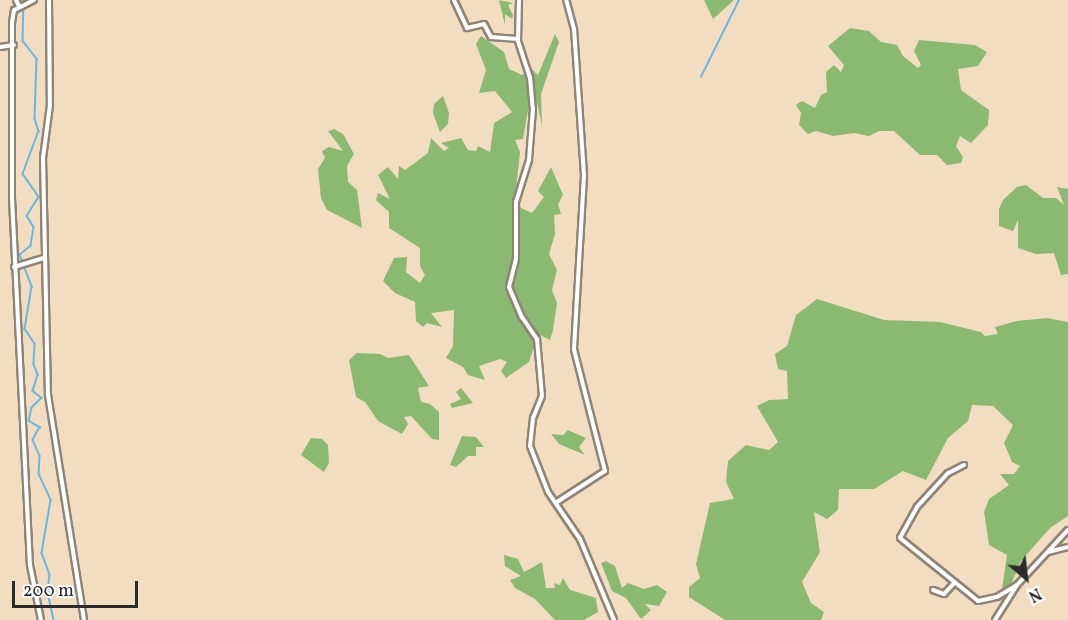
<!DOCTYPE html>
<style>
body{margin:0}
#map{position:relative;width:1068px;height:620px;overflow:hidden;background:#f3ddc0;font-family:Vollkorn,serif}
div>[style]{position:absolute}
.forest>*{inset:0;background:#8ab972}
.stream>*{height:1.5px;margin:-0.75px;padding:0 0.75px;transform-origin:0.75px;border-radius:0.75px;background:#66b8e2}
.roads{filter:drop-shadow(2px 0 #8f8476) drop-shadow(-2px 0 #8f8476) drop-shadow(0 2px #8f8476) drop-shadow(0 -2px #8f8476)}
.street>*{height:4px;margin:-2px;padding:0 2px;transform-origin:2px;border-radius:2px;background:#fff}
span{translate:-50% -50%;white-space:nowrap;text-align:center;line-height:1.15;-webkit-text-stroke:6px #fff;paint-order:stroke}
.north{position:absolute;left:996px;top:548px;width:60px;height:60px;-webkit-text-stroke:4px #fff;paint-order:stroke;rotate:152deg;font-size:16px;font-weight:700;line-height:24px;text-align:center;color:#2b2b2b}
.north::after{content:'';display:block;margin:auto;width:21px;height:27px;background:#2b2b2b;clip-path:polygon(50% 0,100% 100%,50% 72%,0 100%)}
.scale{position:absolute;left:12px;top:581px;width:126px;height:27px;box-sizing:border-box;border:3px solid #2b2b2b;border-top:0;padding-left:8px;font-size:18px;line-height:21px;white-space:nowrap;color:#2b2b2b;-webkit-text-stroke:4px #fff;paint-order:stroke}
</style>
<div id="map">
<div class="forest">
<i style="clip-path:polygon(499px 0,513px 3px,508px 5px,513px 15px,512px 19px,505px 14px,505px 25px)"></i>
<i style="clip-path:polygon(704px 0,734px 0,713px 19px)"></i>
<i style="clip-path:polygon(850px 28px,869px 31px,881px 42px,897px 45px,903px 56px,918px 68px,921px 65px,914px 51px,919px 40px,975px 45px,987px 52px,978px 66px,958px 69px,961px 90px,989px 110px,988px 125px,971px 143px,960px 136px,956px 146px,963px 157px,961px 163px,947px 165px,937px 155px,920px 155px,894px 131px,879px 131px,869px 136px,854px 133px,833px 136px,816px 131px,808px 134px,799px 125px,801px 113px,796px 105px,802px 101px,815px 108px,821px 95px,827px 92px,826px 72px,834px 65px,841px 72px,844px 65px,828px 46px)"></i>
<i style="clip-path:polygon(555px 34px,559px 42px,541px 94px,542px 126px,537px 102px,529px 104px,523px 139px,515px 140px,520px 152px,516px 190px,521px 208px,532px 213px,544px 197px,538px 191px,551px 167px,563px 195px,558px 204px,561px 214px,554px 215px,555px 234px,549px 254px,557px 270px,552px 290px,557px 303px,553px 330px,550px 340px,538px 334px,529px 362px,506px 378px,501px 371px,507px 362px,500px 359px,479px 366px,485px 380px,468px 375px,463px 367px,446px 358px,453px 346px,454px 310px,431px 313px,442px 327px,427px 323px,423px 327px,416px 321px,415px 302px,395px 293px,383px 281px,394px 258px,407px 257px,406px 272px,420px 283px,425px 275px,420px 266px,420px 248px,389px 228px,389px 212px,376px 200px,378px 193px,390px 199px,378px 175px,388px 167px,398px 179px,399px 166px,405px 170px,428px 153px,431px 138px,444px 151px,449px 148px,441px 143px,461px 138px,468px 150px,476px 151px,478px 146px,490px 152px,494px 123px,512px 112px,495px 91px,479px 93px,486px 70px,476px 44px,481px 36px,504px 52px,509px 69px,522px 75px,532px 69px,538px 75px)"></i>
<i style="clip-path:polygon(443px 96px,449px 113px,448px 124px,440px 132px,433px 113px,434px 104px)"></i>
<i style="clip-path:polygon(334px 129px,343px 134px,354px 154px,347px 166px,348px 182px,357px 190px,362px 228px,327px 210px,321px 198px,318px 169px,325px 158px,322px 151px,329px 147px,343px 151px,328px 131px)"></i>
<i style="clip-path:polygon(1026px 185px,1043px 198px,1056px 198px,1064px 205px,1057px 187px,1068px 189px,1068px 274px,1061px 275px,1054px 253px,1036px 254px,1018px 248px,1018px 220px,1013px 231px,999px 226px,999px 209px,1003px 200px,1017px 187px)"></i>
<i style="clip-path:polygon(817px 299px,884px 320px,940px 322px,981px 332px,985px 336px,998px 334px,995px 327px,1017px 321px,1047px 318px,1068px 322px,1068px 516px,1050px 528px,1021px 561px,1011px 584px,1002px 589px,1007px 555px,989px 545px,984px 512px,989px 499px,1009px 485px,1000px 474px,1014px 474px,1020px 466px,1012px 462px,1004px 443px,1013px 425px,993px 406px,972px 405px,968px 421px,948px 438px,926px 480px,903px 471px,874px 489px,839px 489px,838px 510px,827px 519px,814px 512px,820px 552px,802px 582px,811px 603px,824px 612px,821px 620px,725px 620px,689px 597px,689px 587px,700px 578px,696px 564px,710px 503px,734px 499px,726px 482px,728px 461px,746px 445px,769px 450px,778px 442px,757px 406px,769px 400px,788px 399px,787px 371px,778px 369px,775px 354px,787px 346px,796px 315px)"></i>
<i style="clip-path:polygon(357px 353px,380px 354px,388px 358px,409px 355px,429px 386px,418px 388px,421px 402px,430px 404px,439px 412px,439px 440px,432px 439px,411px 416px,404px 417px,408px 424px,402px 434px,378px 421px,365px 402px,356px 397px,349px 360px)"></i>
<i style="clip-path:polygon(461px 388px,473px 403px,452px 408px,450px 404px,461px 399px,456px 392px)"></i>
<i style="clip-path:polygon(568px 430px,586px 438px,579px 447px,585px 455px,559px 444px,551px 434px,563px 435px)"></i>
<i style="clip-path:polygon(462px 436px,476px 437px,484px 447px,476px 447px,476px 456px,468px 456px,456px 467px,450px 465px)"></i>
<i style="clip-path:polygon(311px 438px,322px 439px,328px 445px,329px 463px,324px 472px,301px 455px)"></i>
<i style="clip-path:polygon(504px 555px,518px 559px,524px 572px,542px 562px,546px 588px,555px 588px,554px 583px,560px 585px,563px 578px,570px 590px,596px 598px,598px 612px,584px 620px,555px 620px,535px 599px,515px 588px,510px 580px,521px 576px,505px 566px)"></i>
<i style="clip-path:polygon(606px 561px,615px 566px,622px 588px,628px 583px,644px 589px,657px 585px,667px 592px,659px 606px,645px 604px,651px 610px,641px 619px,626px 598px,612px 591px,601px 563px)"></i>
</div>
<div class="stream">
<i style="left:24px;top:0;width:41px;rotate:91.4deg"></i>
<i style="left:23px;top:41px;width:23px;rotate:52deg"></i>
<i style="left:37px;top:59px;width:60px;rotate:91.9deg"></i>
<i style="left:35px;top:119px;width:13px;rotate:72deg"></i>
<i style="left:39px;top:131px;width:46px;rotate:110.4deg"></i>
<i style="left:23px;top:174px;width:28px;rotate:55deg"></i>
<i style="left:39px;top:197px;width:22px;rotate:122deg"></i>
<i style="left:27px;top:216px;width:13px;rotate:58deg"></i>
<i style="left:34px;top:227px;width:19px;rotate:99deg"></i>
<i style="left:31px;top:246px;width:14px;rotate:141deg"></i>
<i style="left:20px;top:255px;width:34px;rotate:69deg"></i>
<i style="left:32px;top:287px;width:43px;rotate:99.5deg"></i>
<i style="left:25px;top:329px;width:18px;rotate:56deg"></i>
<i style="left:35px;top:344px;width:20px;rotate:93deg"></i>
<i style="left:34px;top:364px;width:12px;rotate:70deg"></i>
<i style="left:38px;top:375px;width:17px;rotate:107deg"></i>
<i style="left:33px;top:391px;width:11px;rotate:38deg"></i>
<i style="left:42px;top:398px;width:14px;rotate:135deg"></i>
<i style="left:32px;top:408px;width:13px;rotate:103deg"></i>
<i style="left:29px;top:421px;width:13px;rotate:29deg"></i>
<i style="left:40px;top:427px;width:15px;rotate:118deg"></i>
<i style="left:33px;top:440px;width:17px;rotate:66deg"></i>
<i style="left:40px;top:456px;width:18px;rotate:93deg"></i>
<i style="left:39px;top:474px;width:29px;rotate:65deg"></i>
<i style="left:51px;top:500px;width:54px;rotate:99.6deg"></i>
<i style="left:42px;top:553px;width:23px;rotate:70deg"></i>
<i style="left:50px;top:575px;width:17px;rotate:97deg"></i>
<i style="left:48px;top:592px;width:29px;rotate:78deg"></i>
<i style="left:701px;top:77px;width:86px;rotate:-63.7deg"></i>
</div>
<div class="roads">
<div class="street">
<i style="left:16px;top:0;width:7px;rotate:63deg"></i>
<i style="left:34px;top:0;width:22px;rotate:153deg"></i>
<i style="left:14px;top:10px;width:13px;rotate:99deg"></i>
<i style="left:12px;top:23px;width:175px;rotate:90deg"></i>
<i style="left:12px;top:198px;width:367px;rotate:87.2deg"></i>
<i style="left:30px;top:565px;width:56px;rotate:78.7deg"></i>
<i style="left:49px;top:0;width:105px;rotate:89.5deg"></i>
<i style="left:50px;top:105px;width:53px;rotate:97.5deg"></i>
<i style="left:43px;top:158px;width:237px;rotate:88.8deg"></i>
<i style="left:48px;top:395px;width:228px;rotate:80.9deg"></i>
<i style="left:454px;top:0;width:31px;rotate:65deg"></i>
<i style="left:467px;top:28px;width:17px;rotate:-13deg"></i>
<i style="left:484px;top:24px;width:15px;rotate:62deg"></i>
<i style="left:491px;top:37px;width:27px;rotate:4deg"></i>
<i style="left:519px;top:0;width:41px;rotate:91.4deg"></i>
<i style="left:518px;top:41px;width:38px;rotate:72deg"></i>
<i style="left:530px;top:77px;width:32px;rotate:85deg"></i>
<i style="left:533px;top:109px;width:51px;rotate:94.5deg"></i>
<i style="left:529px;top:160px;width:44px;rotate:107.2deg"></i>
<i style="left:516px;top:202px;width:57px;rotate:90deg"></i>
<i style="left:516px;top:259px;width:29px;rotate:104deg"></i>
<i style="left:509px;top:287px;width:33px;rotate:67deg"></i>
<i style="left:522px;top:317px;width:27px;rotate:56deg"></i>
<i style="left:537px;top:339px;width:57px;rotate:85deg"></i>
<i style="left:542px;top:396px;width:24px;rotate:112deg"></i>
<i style="left:533px;top:418px;width:28px;rotate:96deg"></i>
<i style="left:530px;top:446px;width:49px;rotate:68.6deg"></i>
<i style="left:548px;top:492px;width:57px;rotate:55.8deg"></i>
<i style="left:580px;top:539px;width:88px;rotate:67.2deg"></i>
<i style="left:0;top:47px;width:14px;rotate:-8deg"></i>
<i style="left:14px;top:267px;width:30px;rotate:-17deg"></i>
<i style="left:964px;top:465px;width:18px;rotate:153deg"></i>
<i style="left:948px;top:473px;width:46px;rotate:132.4deg"></i>
<i style="left:917px;top:507px;width:35px;rotate:119deg"></i>
<i style="left:900px;top:538px;width:100px;rotate:38.9deg"></i>
<i style="left:978px;top:601px;width:19px;rotate:-12deg"></i>
<i style="left:997px;top:597px;width:23px;rotate:-31deg"></i>
<i style="left:557px;top:502px;width:57px;rotate:-32.9deg"></i>
<i style="left:605px;top:471px;width:126px;rotate:-104.3deg"></i>
<i style="left:574px;top:349px;width:174px;rotate:-86.7deg"></i>
<i style="left:584px;top:175px;width:146px;rotate:-93.9deg"></i>
<i style="left:574px;top:29px;width:30px;rotate:-105deg"></i>
<i style="left:1048px;top:552px;width:21px;rotate:-14deg"></i>
<i style="left:933px;top:590px;width:12px;rotate:20deg"></i>
<i style="left:944px;top:594px;width:16px;rotate:-47deg"></i>
<i style="left:995px;top:620px;width:41px;rotate:-57.8deg"></i>
<i style="left:1017px;top:585px;width:75px;rotate:-47.2deg"></i>
</div>
</div>
<div class="north">N</div>
<div class="scale">200 m</div>
</div>
